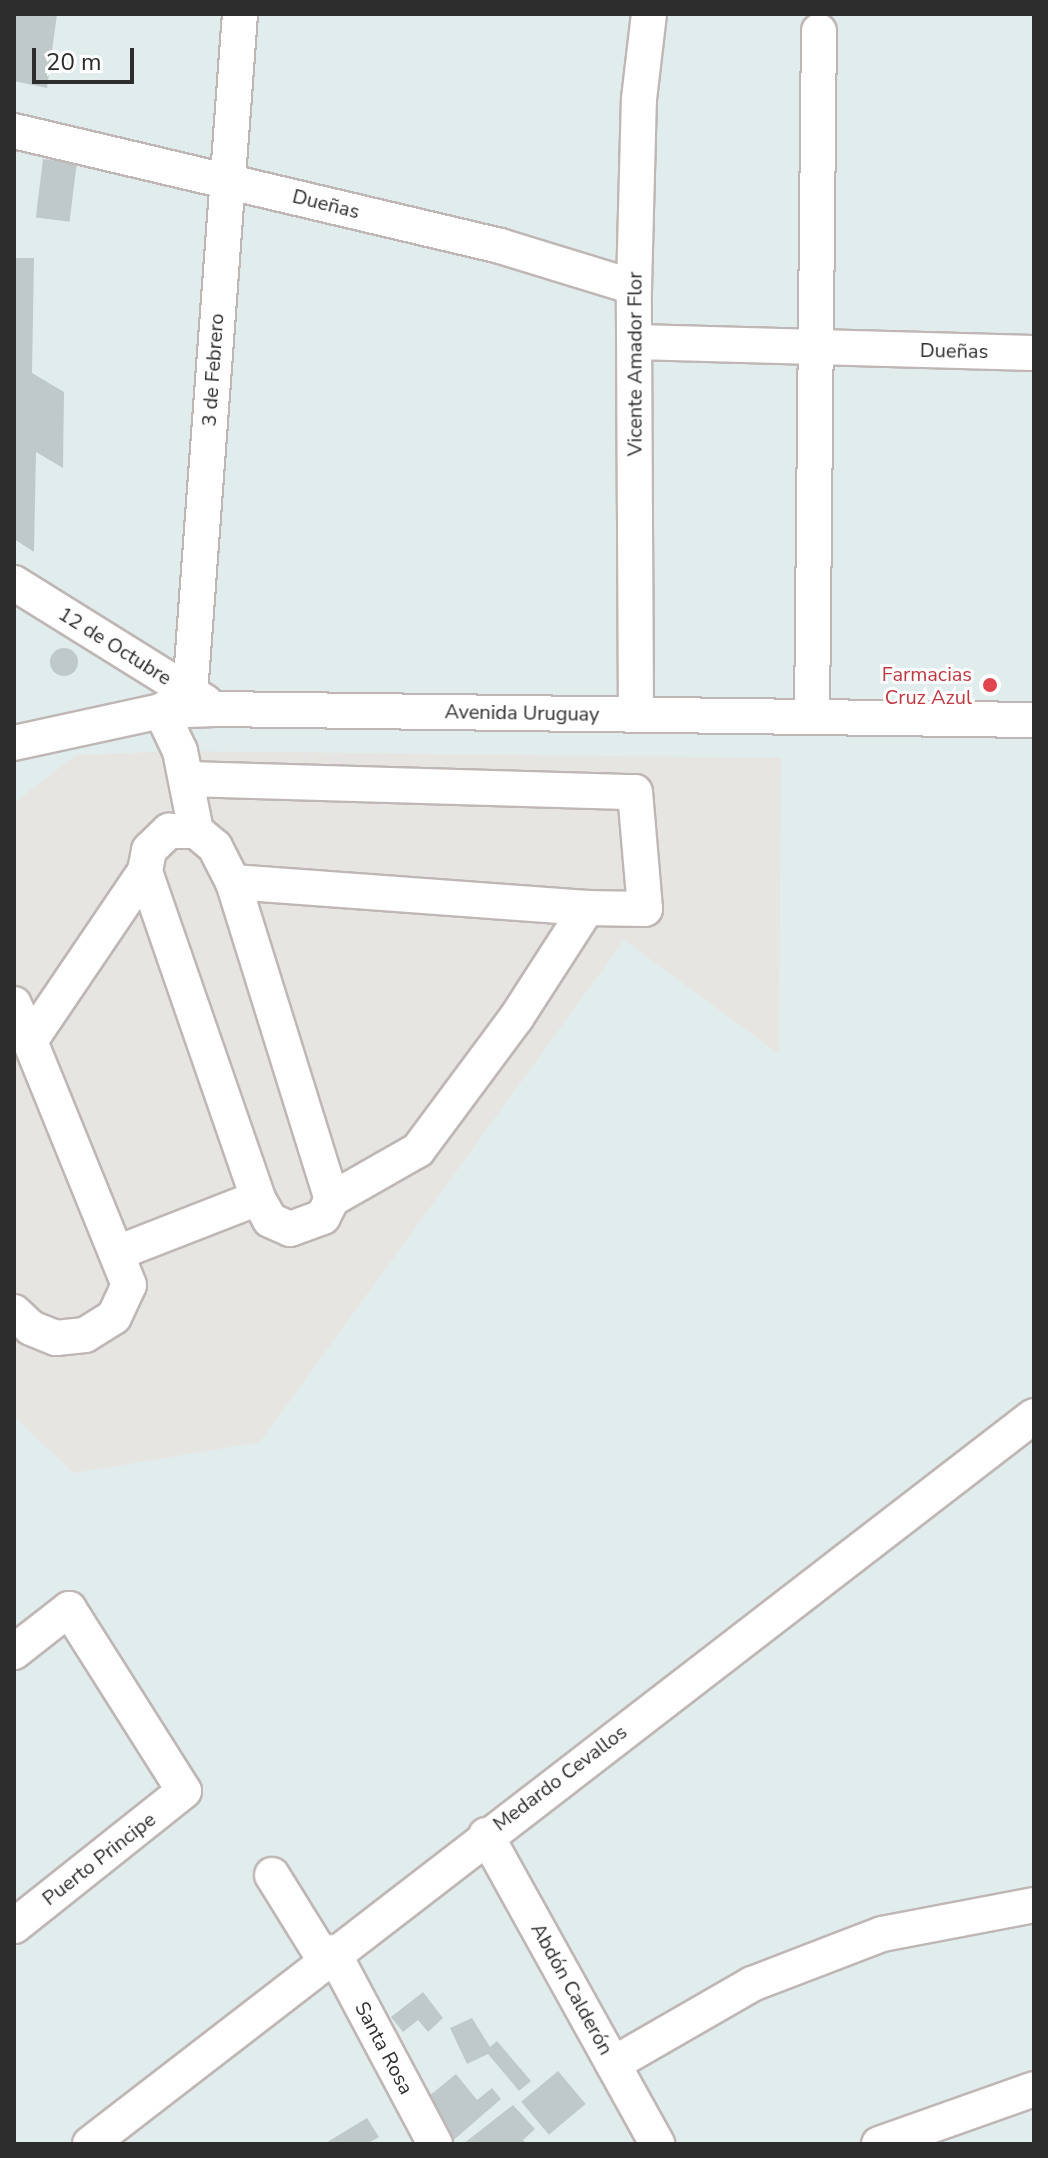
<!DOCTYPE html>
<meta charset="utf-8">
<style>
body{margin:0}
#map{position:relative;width:1048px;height:2158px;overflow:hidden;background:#e1eded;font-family:"Nunito Sans",sans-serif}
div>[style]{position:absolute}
.industrial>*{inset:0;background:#e7e5e1}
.building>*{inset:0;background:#c0c9c9;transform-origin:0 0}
.round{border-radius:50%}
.roads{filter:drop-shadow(2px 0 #bfb7b5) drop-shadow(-2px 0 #bfb7b5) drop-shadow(0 2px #bfb7b5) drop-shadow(0 -2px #bfb7b5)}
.minor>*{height:34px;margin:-17px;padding:0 17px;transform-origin:17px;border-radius:17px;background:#fff}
.dots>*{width:22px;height:22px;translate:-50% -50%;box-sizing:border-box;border:4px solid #fff;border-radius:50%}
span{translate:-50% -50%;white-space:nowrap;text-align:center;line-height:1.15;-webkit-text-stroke:6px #fff;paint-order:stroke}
.street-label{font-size:20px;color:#2d2d2d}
.health-label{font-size:20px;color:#be3a42}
.right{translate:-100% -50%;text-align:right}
.frame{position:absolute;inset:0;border:16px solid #2d2d2d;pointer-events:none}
.scale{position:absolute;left:32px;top:48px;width:102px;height:36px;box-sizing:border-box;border:4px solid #2d2d2d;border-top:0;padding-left:10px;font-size:24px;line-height:28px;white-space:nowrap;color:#2d2d2d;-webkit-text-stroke:6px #fff;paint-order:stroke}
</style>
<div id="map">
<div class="industrial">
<i style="clip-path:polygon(180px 751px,781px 758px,779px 1054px,624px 940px,260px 1442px,74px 1473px,14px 1417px,14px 803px,76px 755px)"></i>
</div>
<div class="building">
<i style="clip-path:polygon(15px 14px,57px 14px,47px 88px,14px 81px)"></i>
<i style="left:43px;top:159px;width:34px;height:59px;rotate:7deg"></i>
<i style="clip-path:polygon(14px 258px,34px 258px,32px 373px,64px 392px,63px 468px,36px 452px,34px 552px,14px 539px)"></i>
<i class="round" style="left:50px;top:648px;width:28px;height:28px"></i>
<i style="clip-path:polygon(423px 1992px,443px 2018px,428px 2032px,418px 2020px,403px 2032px,391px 2017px)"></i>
<i style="clip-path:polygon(472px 2018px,490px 2047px,497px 2041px,531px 2081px,519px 2091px,488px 2054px,467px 2064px,450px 2028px)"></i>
<i style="left:558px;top:2071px;width:43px;height:48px;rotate:50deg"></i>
<i style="clip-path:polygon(456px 2074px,477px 2100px,492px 2088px,501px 2099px,449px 2144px,423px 2101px)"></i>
<i style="clip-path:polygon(513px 2105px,535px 2129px,523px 2140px,527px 2144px,463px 2144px)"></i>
<i style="clip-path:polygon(367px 2118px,379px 2137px,367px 2144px,324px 2144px)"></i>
</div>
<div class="roads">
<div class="minor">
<i style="left:14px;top:131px;width:499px;rotate:13.3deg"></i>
<i style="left:500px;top:246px;width:140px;rotate:17deg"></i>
<i style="left:635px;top:342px;width:399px;rotate:1.6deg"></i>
<i style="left:14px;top:583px;width:225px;rotate:31.9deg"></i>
<i style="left:161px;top:711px;width:34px;rotate:-32deg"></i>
<i style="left:190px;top:693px;width:681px;rotate:-85.79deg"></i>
<i style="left:161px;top:711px;width:44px;rotate:64.6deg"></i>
<i style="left:180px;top:751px;width:82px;rotate:78.7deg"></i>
<i style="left:196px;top:831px;width:25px;rotate:40deg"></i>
<i style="left:215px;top:847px;width:39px;rotate:63deg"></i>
<i style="left:233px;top:882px;width:355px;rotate:4.2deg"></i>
<i style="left:636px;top:715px;width:428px;rotate:-90.3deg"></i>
<i style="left:634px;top:287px;width:188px;rotate:-88.5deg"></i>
<i style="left:639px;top:99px;width:86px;rotate:-83.3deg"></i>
<i style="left:812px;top:717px;width:686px;rotate:-89.42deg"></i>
<i style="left:14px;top:743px;width:150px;rotate:-12.3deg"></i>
<i style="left:161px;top:711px;width:54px;rotate:-2.1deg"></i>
<i style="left:215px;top:709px;width:819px;rotate:0.77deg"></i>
<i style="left:187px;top:779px;width:448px;rotate:1.7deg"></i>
<i style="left:635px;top:792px;width:117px;rotate:85.1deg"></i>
<i style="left:645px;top:909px;width:58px;rotate:-179deg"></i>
<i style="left:587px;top:908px;width:131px;rotate:122.8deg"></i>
<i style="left:516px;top:1018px;width:164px;rotate:126.6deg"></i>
<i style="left:418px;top:1150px;width:99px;rotate:150.3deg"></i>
<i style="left:332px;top:1199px;width:20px;rotate:117deg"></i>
<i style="left:323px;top:1217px;width:35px;rotate:160deg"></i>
<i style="left:290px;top:1229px;width:22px;rotate:-156deg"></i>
<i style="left:270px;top:1220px;width:25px;rotate:-119deg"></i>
<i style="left:258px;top:1198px;width:346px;rotate:-109.1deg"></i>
<i style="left:145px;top:871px;width:21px;rotate:-79deg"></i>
<i style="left:149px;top:850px;width:28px;rotate:-44deg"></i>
<i style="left:169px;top:831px;width:27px"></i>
<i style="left:233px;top:882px;width:332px;rotate:72.7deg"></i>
<i style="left:14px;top:1004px;width:40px;rotate:66.6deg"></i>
<i style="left:117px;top:1253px;width:151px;rotate:-21.3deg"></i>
<i style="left:14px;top:1312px;width:23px;rotate:43deg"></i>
<i style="left:31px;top:1328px;width:27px;rotate:22deg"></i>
<i style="left:56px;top:1338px;width:29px;rotate:-6deg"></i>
<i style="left:85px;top:1335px;width:34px;rotate:-32deg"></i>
<i style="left:114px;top:1317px;width:35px;rotate:-65deg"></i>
<i style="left:129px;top:1285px;width:263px;rotate:-112.1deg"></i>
<i style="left:30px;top:1041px;width:205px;rotate:-55.9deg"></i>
<i style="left:14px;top:1652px;width:70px;rotate:-38deg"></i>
<i style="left:69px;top:1609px;width:215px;rotate:57.7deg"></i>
<i style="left:184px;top:1791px;width:217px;rotate:141.5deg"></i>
<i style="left:486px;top:1835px;width:353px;rotate:61deg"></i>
<i style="left:272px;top:1875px;width:99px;rotate:58.2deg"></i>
<i style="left:333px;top:1952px;width:217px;rotate:62deg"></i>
<i style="left:613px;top:2064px;width:160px;rotate:-29.9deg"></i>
<i style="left:752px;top:1984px;width:139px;rotate:-21deg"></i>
<i style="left:882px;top:1934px;width:155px;rotate:-10.8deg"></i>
<i style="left:90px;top:2144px;width:1192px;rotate:-37.64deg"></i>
<i style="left:879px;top:2144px;width:164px;rotate:-19.5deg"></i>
</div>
</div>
<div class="dots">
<i style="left:990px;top:685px;background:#e0444e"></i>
</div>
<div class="street-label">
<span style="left:326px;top:204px;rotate:14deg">Dueñas</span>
<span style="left:954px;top:351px;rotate:1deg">Dueñas</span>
<span style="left:635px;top:364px;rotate:-90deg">Vicente Amador Flor</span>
<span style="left:213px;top:370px;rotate:-86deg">3 de Febrero</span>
<span style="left:115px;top:646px;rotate:32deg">12 de Octubre</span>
<span style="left:522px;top:713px;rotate:1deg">Avenida Uruguay</span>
<span style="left:560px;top:1778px;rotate:-37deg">Medardo Cevallos</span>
<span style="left:99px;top:1859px;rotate:-38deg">Puerto Principe</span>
<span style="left:572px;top:1989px;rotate:61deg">Abdón Calderón</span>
<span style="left:384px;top:2048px;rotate:62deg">Santa Rosa</span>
</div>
<div class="health-label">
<span class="right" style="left:972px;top:686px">Farmacias<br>Cruz Azul</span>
</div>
<div class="frame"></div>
<div class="scale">20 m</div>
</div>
